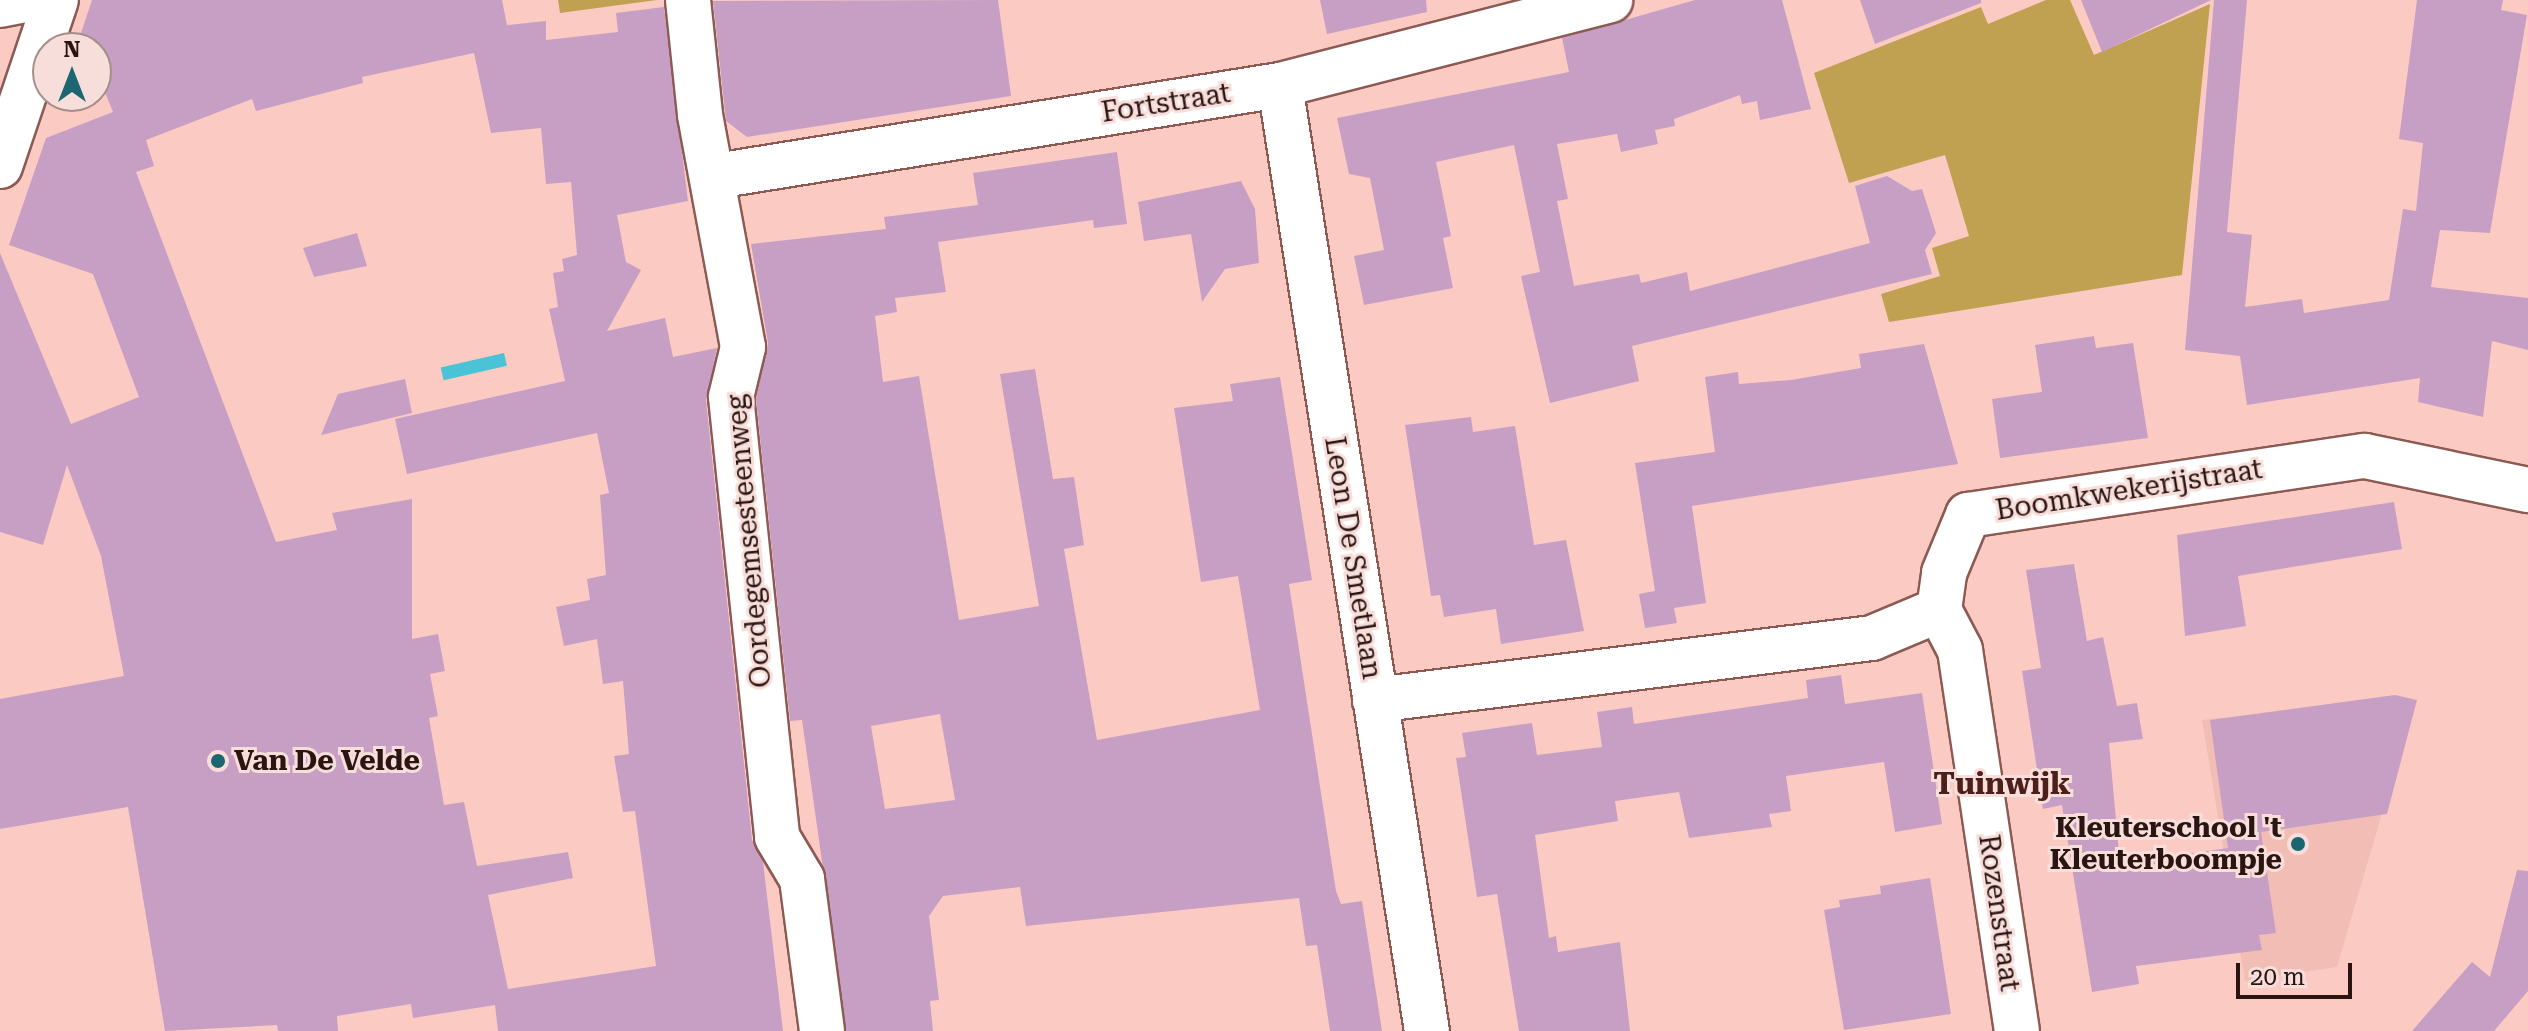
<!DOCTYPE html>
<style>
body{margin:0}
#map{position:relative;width:2528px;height:1031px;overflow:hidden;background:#fbcbc3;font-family:"Roboto Serif",serif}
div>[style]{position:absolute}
.built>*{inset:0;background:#f2bdb5}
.green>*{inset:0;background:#c0a152}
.water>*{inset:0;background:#49c3d5;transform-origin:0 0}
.building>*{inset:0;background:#c79fc4}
.roads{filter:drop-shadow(2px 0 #8d5a53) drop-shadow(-2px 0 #8d5a53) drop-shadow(0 2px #8d5a53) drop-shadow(0 -2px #8d5a53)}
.street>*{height:44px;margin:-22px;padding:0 22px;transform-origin:22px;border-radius:22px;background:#fff}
.dots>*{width:22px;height:22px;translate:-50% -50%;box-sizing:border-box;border:4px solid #f7deda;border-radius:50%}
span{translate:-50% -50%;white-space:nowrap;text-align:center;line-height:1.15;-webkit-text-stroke:6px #f7deda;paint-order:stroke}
.street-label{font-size:28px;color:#2a1512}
.poi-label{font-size:28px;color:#2a1512;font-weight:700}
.left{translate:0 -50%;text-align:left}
.right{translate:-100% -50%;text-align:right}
.neighbourhood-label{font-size:30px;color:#4c1f1a;font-weight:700}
.north{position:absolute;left:32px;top:32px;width:80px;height:80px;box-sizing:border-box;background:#f7deda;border:2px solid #a58e8a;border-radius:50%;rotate:0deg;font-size:22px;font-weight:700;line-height:32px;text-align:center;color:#2a1512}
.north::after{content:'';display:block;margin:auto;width:28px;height:36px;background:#1b6671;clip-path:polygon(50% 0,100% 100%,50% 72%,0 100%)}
.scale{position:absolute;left:2236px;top:963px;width:116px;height:36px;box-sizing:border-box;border:4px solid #2a1512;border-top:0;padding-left:10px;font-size:24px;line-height:28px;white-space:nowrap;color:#2a1512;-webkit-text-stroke:6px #f7deda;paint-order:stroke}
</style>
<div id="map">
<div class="built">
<i style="clip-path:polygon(2392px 700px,2414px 704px,2337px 967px,2245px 981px,2202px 720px)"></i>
</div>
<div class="green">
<i style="clip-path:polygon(558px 0,657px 0,560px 13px)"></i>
<i style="clip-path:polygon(2046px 0,2070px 0,2094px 55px,2210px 4px,2182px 275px,1889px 322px,1881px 294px,1940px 276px,1932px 248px,1969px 236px,1945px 155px,1849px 183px,1814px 73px,1981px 7px,1988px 24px)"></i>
</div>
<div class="water">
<i style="left:504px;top:353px;width:13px;height:65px;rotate:77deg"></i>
</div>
<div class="building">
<i style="clip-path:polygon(evenodd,92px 0,502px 0,507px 25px,546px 21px,546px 40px,618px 32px,616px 13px,664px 7px,688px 201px,617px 215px,626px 262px,641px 270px,607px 331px,665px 318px,673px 357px,717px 348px,706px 400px,752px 840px,763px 862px,783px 1031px,498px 1031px,495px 1005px,413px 1018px,411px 1004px,337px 1016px,338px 1031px,278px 1031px,277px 1025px,165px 1031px,128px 807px,0 829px,0 699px,124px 676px,101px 556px,67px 465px,43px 545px,0 532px,0 253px,71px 424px,139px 397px,93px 274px,9px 245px,46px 138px,113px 112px,96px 70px,96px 48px,87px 48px,81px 33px,92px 0,474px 53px,491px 133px,541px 128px,546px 184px,571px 182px,577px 255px,562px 259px,564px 271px,553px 273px,558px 307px,549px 309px,565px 381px,395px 419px,407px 474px,597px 433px,609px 493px,600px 495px,606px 575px,587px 579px,590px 600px,556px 607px,564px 646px,597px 639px,603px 684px,623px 681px,629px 754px,614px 756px,623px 812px,635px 811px,656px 966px,508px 989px,488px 895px,573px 878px,568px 852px,477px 866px,464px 802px,444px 805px,429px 718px,438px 716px,430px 674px,445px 671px,438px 634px,412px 639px,412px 499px,332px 513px,337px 530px,276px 542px,136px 172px,154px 166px,146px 140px,252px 99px,256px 111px,363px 83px,362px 77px,474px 53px)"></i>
<i style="clip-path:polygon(998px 0,1011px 96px,747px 137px,726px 121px,713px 1px)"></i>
<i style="clip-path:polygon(1320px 0,1426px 0,1427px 12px,1327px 34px)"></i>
<i style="clip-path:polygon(1695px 0,1782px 0,1811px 109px,1760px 120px,1757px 101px,1742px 104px,1740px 95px,1674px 119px,1675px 126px,1655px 130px,1658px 144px,1621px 152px,1617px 134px,1557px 144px,1568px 199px,1557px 201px,1574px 286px,1639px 274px,1641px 283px,1687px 272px,1690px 291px,1870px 243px,1855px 186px,1887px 176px,1912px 191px,1922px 189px,1936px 233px,1925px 250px,1932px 274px,1632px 346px,1639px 381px,1550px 403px,1521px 276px,1540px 272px,1514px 145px,1436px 162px,1451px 236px,1443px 238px,1453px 288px,1364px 305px,1354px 256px,1384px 250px,1370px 178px,1349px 174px,1337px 118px,1569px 72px,1562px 38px)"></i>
<i style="clip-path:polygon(1860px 0,1981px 0,1981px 3px,1875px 44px)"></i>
<i style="clip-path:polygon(2081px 0,2211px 0,2102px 52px)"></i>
<i style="clip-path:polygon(2214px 0,2247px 0,2227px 232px,2252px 235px,2245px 307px,2302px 299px,2304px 313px,2389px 300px,2403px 209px,2416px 211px,2423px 143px,2399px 139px,2417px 0,2503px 0,2501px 10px,2527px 15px,2490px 233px,2440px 230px,2431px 287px,2528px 298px,2528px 350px,2492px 341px,2483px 417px,2418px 402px,2420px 378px,2247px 405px,2240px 356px,2185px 350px)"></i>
<i style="clip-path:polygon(evenodd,1117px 152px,1127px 224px,1094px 228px,1093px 220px,938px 242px,946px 292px,895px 298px,897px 312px,875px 316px,883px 382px,919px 376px,959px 620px,1039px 606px,1000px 374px,1035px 369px,1053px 479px,1074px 477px,1084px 545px,1064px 549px,1097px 740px,1260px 710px,1238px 576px,1201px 582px,1174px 408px,1233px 401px,1230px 384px,1280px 377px,1312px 580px,1289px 584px,1336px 891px,1341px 904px,1362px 901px,1382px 1031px,1330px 1031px,1317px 945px,1306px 946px,1299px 898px,1026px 926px,1020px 887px,943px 896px,929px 916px,939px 1000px,930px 1001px,933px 1031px,846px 1031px,802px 720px,790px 721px,756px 399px,768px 343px,751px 244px,886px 229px,884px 217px,978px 205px,973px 173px,1117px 152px,940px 714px,955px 800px,885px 809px,871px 726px,940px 714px)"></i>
<i style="clip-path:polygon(1241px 181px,1255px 209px,1259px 263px,1225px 269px,1202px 302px,1191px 234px,1144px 241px,1138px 202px)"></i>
<i style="clip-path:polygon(357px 233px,367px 266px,314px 277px,303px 248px)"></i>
<i style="clip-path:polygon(2094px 336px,2096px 348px,2133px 343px,2148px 438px,2000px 458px,1992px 399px,2042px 392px,2035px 345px)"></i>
<i style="clip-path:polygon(1924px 344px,1958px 464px,1692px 506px,1706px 603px,1674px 608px,1677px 623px,1645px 628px,1639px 594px,1655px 591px,1635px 463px,1715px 452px,1705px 377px,1738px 372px,1739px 384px,1791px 380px,1861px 368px,1859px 354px)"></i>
<i style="clip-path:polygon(405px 379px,412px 413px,321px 435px,338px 394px)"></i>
<i style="clip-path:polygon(1471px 417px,1473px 432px,1515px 426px,1534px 545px,1566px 540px,1584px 631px,1501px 644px,1496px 609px,1444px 617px,1440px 595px,1431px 596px,1405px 425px)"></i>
<i style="clip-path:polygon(2394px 502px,2402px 549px,2238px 576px,2246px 626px,2185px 636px,2177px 535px)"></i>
<i style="clip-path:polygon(2074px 564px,2087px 641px,2103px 637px,2117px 706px,2137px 703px,2140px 722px,2143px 739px,2109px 743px,2120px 864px,2228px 848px,2210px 720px,2395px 695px,2417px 700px,2387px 814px,2261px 832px,2276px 933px,2259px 935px,2262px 950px,2136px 966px,2139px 984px,2092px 992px,2062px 805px,2043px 809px,2022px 671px,2041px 668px,2026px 570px)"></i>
<i style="clip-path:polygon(1841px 675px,1845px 704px,1922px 693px,1942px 824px,1895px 832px,1884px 762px,1786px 776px,1791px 811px,1769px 814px,1772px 827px,1689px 838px,1679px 792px,1615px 801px,1618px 821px,1535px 835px,1549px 938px,1556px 936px,1558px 952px,1620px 942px,1630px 1031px,1519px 1031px,1497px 894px,1477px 897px,1456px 758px,1466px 757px,1462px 733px,1532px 723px,1537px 755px,1602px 747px,1597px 712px,1632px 707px,1634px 724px,1808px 698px,1806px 680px)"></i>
<i style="clip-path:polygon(2517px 870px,2528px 871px,2528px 991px,2494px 1031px,2412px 1031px,2472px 962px,2490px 977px)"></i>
<i style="clip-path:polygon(1930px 878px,1951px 1014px,1844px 1030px,1824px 910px,1840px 907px,1839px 900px,1881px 894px,1880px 886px)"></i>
</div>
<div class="roads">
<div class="street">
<i style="left:688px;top:0;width:116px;rotate:84deg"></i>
<i style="left:700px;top:115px;width:236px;rotate:79.5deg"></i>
<i style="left:743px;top:347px;width:51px;rotate:103.5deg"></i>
<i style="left:731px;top:397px;width:442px;rotate:84deg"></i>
<i style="left:777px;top:837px;width:49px;rotate:59.2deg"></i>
<i style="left:802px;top:879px;width:153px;rotate:82.5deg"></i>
<i style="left:0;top:5px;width:25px;rotate:-11deg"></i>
<i style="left:1280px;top:85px;width:957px;rotate:81.17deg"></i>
<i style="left:0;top:166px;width:175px;rotate:-71.4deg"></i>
<i style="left:716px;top:176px;width:571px;rotate:-9.17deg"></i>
<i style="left:1280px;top:85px;width:341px;rotate:-14.4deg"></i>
<i style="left:1939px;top:610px;width:45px;rotate:62.3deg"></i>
<i style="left:1960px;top:650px;width:385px;rotate:81.5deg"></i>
<i style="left:1375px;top:700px;width:501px;rotate:-7.11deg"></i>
<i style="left:1872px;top:638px;width:73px;rotate:-22.7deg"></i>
<i style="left:1939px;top:610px;width:37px;rotate:-82deg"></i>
<i style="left:1944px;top:573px;width:63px;rotate:-67.5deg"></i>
<i style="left:1968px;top:515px;width:401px;rotate:-8.5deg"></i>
<i style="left:2365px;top:456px;width:167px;rotate:11.8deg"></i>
</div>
</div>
<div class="dots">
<i style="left:218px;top:761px;background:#1b6671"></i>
<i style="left:2298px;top:844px;background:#1b6671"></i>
</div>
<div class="street-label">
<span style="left:1166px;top:103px;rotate:-9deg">Fortstraat</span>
<span style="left:2129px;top:490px;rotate:-9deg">Boomkwekerijstraat</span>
<span style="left:749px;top:541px;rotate:-95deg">Oordegemsesteenweg</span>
<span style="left:1353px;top:558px;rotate:81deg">Leon De Smetlaan</span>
<span style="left:1999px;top:913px;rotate:82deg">Rozenstraat</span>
</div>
<div class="poi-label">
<span class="left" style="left:234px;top:761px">Van De Velde</span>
<span class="right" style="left:2282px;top:844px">Kleuterschool 't<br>Kleuterboompje</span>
</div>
<div class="neighbourhood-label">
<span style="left:2002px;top:784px">Tuinwijk</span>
</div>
<div class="north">N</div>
<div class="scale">20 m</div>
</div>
